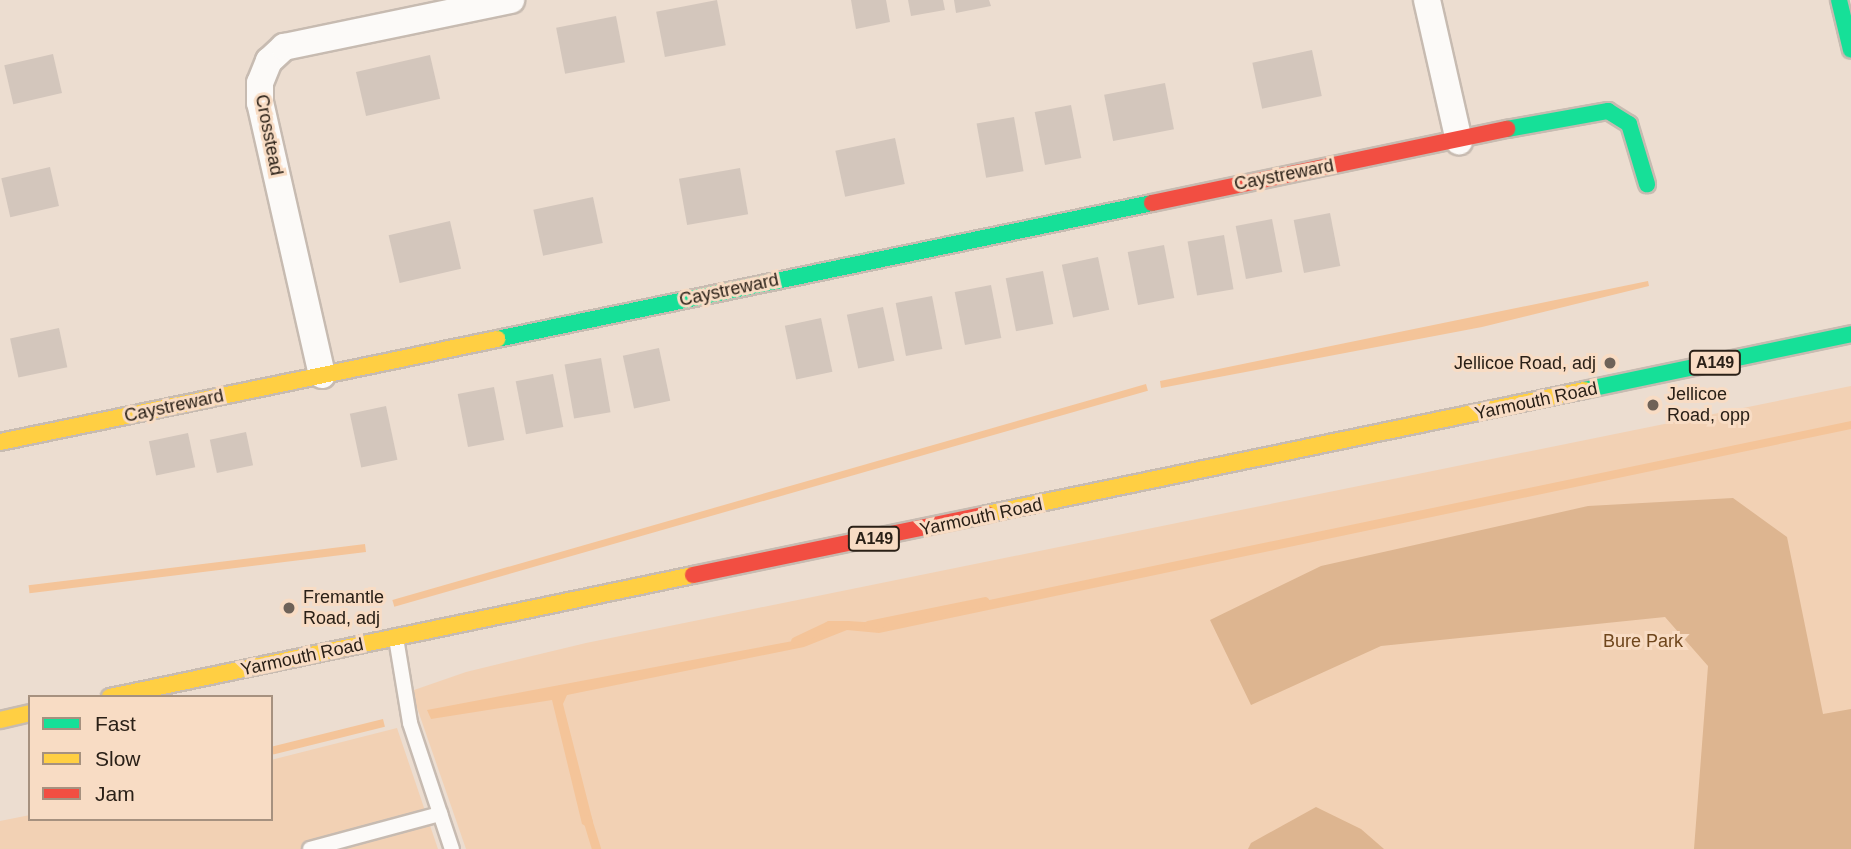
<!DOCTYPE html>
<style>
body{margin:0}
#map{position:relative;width:1851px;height:849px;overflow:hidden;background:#ecddd0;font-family:Helvetica,sans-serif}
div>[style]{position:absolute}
.green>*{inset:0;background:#f2d1b4}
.forest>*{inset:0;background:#ddb590}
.water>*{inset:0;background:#f4c499;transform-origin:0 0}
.stream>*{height:9px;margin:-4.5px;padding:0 4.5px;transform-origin:4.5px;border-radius:4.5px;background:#f4c499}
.building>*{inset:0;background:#d3c6bc;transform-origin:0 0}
.roads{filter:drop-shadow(2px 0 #c7bbb1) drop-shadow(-2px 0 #c7bbb1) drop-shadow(0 2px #c7bbb1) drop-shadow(0 -2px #c7bbb1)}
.lane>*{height:14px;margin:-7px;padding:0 7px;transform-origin:7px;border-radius:7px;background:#fcfaf8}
.street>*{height:26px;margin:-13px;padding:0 13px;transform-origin:13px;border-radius:13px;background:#fcfaf8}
.fast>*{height:16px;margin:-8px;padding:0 8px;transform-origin:8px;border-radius:8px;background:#16e098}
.slow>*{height:16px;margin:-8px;padding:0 8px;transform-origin:8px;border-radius:8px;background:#ffcf43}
.jam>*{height:16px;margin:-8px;padding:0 8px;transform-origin:8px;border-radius:8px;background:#f24e42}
.dots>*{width:19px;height:19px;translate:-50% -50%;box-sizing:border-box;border:4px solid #f8dcc4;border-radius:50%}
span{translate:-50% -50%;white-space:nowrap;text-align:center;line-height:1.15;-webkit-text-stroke:6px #f8dcc4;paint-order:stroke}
.shield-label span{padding:2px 5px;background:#f8dcc4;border:2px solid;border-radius:5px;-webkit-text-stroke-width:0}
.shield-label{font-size:16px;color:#2a2017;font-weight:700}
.street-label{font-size:18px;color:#2a2017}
.poi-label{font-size:18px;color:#2a2017}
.right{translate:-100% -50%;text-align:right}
.left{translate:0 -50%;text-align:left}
.park-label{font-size:18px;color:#6f461c}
.legend{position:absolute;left:28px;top:695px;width:245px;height:126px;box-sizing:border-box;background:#f8dcc4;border:2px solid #a6917f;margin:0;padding:9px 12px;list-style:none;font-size:21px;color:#2a2017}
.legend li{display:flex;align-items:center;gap:14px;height:35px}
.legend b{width:35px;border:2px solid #a6917f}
</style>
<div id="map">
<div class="green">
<i style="clip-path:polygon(1851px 386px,1851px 849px,466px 849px,414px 699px,414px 690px,466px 672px,586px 643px)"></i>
<i style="clip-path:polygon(397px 728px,438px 849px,0 849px,0 821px,30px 815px,30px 819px,271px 819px,271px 760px)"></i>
</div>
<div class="forest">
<i style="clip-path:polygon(1733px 498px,1787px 537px,1823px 714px,1851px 709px,1851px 849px,1694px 849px,1708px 666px,1665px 617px,1381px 646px,1251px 705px,1210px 620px,1321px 566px,1588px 506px)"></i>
<i style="clip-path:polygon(1316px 807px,1361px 829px,1384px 849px,1248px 849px,1251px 843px)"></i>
</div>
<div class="water">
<i style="clip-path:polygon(1648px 281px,1649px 286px,1482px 327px,1161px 388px,1160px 381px)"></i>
<i style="left:1146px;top:384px;width:7px;height:784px;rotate:74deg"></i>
<i style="clip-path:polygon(1851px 421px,1851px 429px,879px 633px,847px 630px,804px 647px,567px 695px,563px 704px,593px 822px,591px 829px,582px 824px,552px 700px,431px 719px,427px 710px,793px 641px,848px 621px,879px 623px)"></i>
<i style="left:365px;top:544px;width:8px;height:339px;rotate:83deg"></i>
<i style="left:383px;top:719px;width:8px;height:115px;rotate:76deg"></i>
</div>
<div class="stream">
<i style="left:868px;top:625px;width:119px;rotate:-11.6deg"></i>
<i style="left:795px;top:641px;width:38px;rotate:-25deg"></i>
<i style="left:829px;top:625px;width:18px"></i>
<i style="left:587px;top:819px;width:31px;rotate:73deg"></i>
</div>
<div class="building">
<i style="left:717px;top:0;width:46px;height:62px;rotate:79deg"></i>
<i style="clip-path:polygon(851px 0,886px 0,890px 22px,856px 29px)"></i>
<i style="clip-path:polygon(908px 0,943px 0,945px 10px,911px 16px)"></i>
<i style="clip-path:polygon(954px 0,989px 0,991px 6px,956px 13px)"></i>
<i style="left:616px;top:16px;width:47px;height:61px;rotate:79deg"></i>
<i style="left:1312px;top:50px;width:47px;height:61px;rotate:78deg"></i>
<i style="left:53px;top:54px;width:40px;height:50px;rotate:77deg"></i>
<i style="left:430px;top:55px;width:45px;height:76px;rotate:77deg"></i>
<i style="left:1165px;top:83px;width:47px;height:62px;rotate:79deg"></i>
<i style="left:1071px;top:105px;width:54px;height:37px;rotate:79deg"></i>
<i style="left:1014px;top:117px;width:55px;height:38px;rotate:80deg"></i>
<i style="left:895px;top:138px;width:47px;height:61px;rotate:78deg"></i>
<i style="left:50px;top:167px;width:40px;height:50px;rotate:77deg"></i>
<i style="left:740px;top:168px;width:47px;height:62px;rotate:80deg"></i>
<i style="left:593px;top:197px;width:47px;height:61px;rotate:78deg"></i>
<i style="left:1330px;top:213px;width:54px;height:37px;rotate:79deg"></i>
<i style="left:1272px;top:219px;width:54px;height:37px;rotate:79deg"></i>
<i style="left:450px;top:221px;width:49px;height:63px;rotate:77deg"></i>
<i style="left:1224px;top:235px;width:55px;height:37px;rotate:80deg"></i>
<i style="left:1164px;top:245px;width:54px;height:37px;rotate:79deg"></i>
<i style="left:1098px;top:257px;width:54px;height:37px;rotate:78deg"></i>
<i style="left:1043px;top:271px;width:54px;height:38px;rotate:79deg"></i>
<i style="left:991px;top:285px;width:54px;height:37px;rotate:79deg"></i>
<i style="left:932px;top:296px;width:54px;height:37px;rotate:79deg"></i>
<i style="left:883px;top:307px;width:55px;height:37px;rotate:78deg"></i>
<i style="left:821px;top:318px;width:55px;height:37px;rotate:78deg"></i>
<i style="left:59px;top:328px;width:40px;height:50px;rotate:78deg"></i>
<i style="left:659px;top:348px;width:54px;height:37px;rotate:78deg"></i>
<i style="left:601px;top:358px;width:55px;height:37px;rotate:80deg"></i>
<i style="left:553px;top:374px;width:54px;height:38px;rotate:79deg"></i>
<i style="left:494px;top:387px;width:54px;height:37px;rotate:79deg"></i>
<i style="left:386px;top:406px;width:55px;height:37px;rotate:78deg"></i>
<i style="left:246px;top:432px;width:34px;height:37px;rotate:78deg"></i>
<i style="left:188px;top:433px;width:35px;height:40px;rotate:78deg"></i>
</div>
<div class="roads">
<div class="lane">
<i style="left:396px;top:638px;width:86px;rotate:80.6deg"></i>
<i style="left:410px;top:723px;width:133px;rotate:71.6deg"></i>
<i style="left:310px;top:849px;width:135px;rotate:-15.1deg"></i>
</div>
<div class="street">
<i style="left:1427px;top:0;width:145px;rotate:77.2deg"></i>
<i style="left:322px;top:375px;width:279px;rotate:-102.8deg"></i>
<i style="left:260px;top:103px;width:20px;rotate:-90deg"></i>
<i style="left:260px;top:83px;width:24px;rotate:-68deg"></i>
<i style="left:269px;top:61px;width:21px;rotate:-43deg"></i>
<i style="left:284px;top:47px;width:232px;rotate:-11.7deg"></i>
</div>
<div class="fast">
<i style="left:1839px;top:0;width:51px;rotate:76.5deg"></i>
<i style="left:1507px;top:129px;width:103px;rotate:-10.1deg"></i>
<i style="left:1608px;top:111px;width:25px;rotate:32deg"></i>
<i style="left:1629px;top:124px;width:63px;rotate:73.3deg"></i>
<i style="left:497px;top:339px;width:669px;rotate:-11.73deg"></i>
<i style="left:1584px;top:390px;width:273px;rotate:-11.8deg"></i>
</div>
<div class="slow">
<i style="left:0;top:442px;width:508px;rotate:-11.71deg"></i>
<i style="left:987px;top:514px;width:610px;rotate:-11.73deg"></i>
<i style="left:110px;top:697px;width:596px;rotate:-11.82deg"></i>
<i style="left:0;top:720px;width:31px;rotate:-13deg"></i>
</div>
<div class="jam">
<i style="left:1152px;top:203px;width:363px;rotate:-11.8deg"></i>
<i style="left:693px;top:575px;width:300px;rotate:-11.7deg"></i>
</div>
</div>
<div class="dots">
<i style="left:1610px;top:363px;background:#6e6258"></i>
<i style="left:1653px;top:405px;background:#6e6258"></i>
<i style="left:289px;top:608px;background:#6e6258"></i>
</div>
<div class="shield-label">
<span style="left:1715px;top:363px">A149</span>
<span style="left:874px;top:539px">A149</span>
</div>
<div class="street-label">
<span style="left:269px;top:135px;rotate:79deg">Crosstead</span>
<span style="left:1284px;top:175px;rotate:-11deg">Caystreward</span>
<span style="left:729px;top:290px;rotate:-12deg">Caystreward</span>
<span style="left:1536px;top:401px;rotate:-12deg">Yarmouth Road</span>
<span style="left:174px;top:406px;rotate:-12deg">Caystreward</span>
<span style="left:981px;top:517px;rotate:-12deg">Yarmouth Road</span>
<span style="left:302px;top:657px;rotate:-12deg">Yarmouth Road</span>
</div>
<div class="poi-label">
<span class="right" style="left:1596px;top:363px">Jellicoe Road, adj</span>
<span class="left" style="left:1667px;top:405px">Jellicoe<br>Road, opp</span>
<span class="left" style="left:303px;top:608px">Fremantle<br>Road, adj</span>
</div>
<div class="park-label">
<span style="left:1643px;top:641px">Bure Park</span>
</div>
<ul class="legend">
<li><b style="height:9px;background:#16e098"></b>Fast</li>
<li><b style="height:9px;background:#ffcf43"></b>Slow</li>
<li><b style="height:9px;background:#f24e42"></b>Jam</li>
</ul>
</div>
